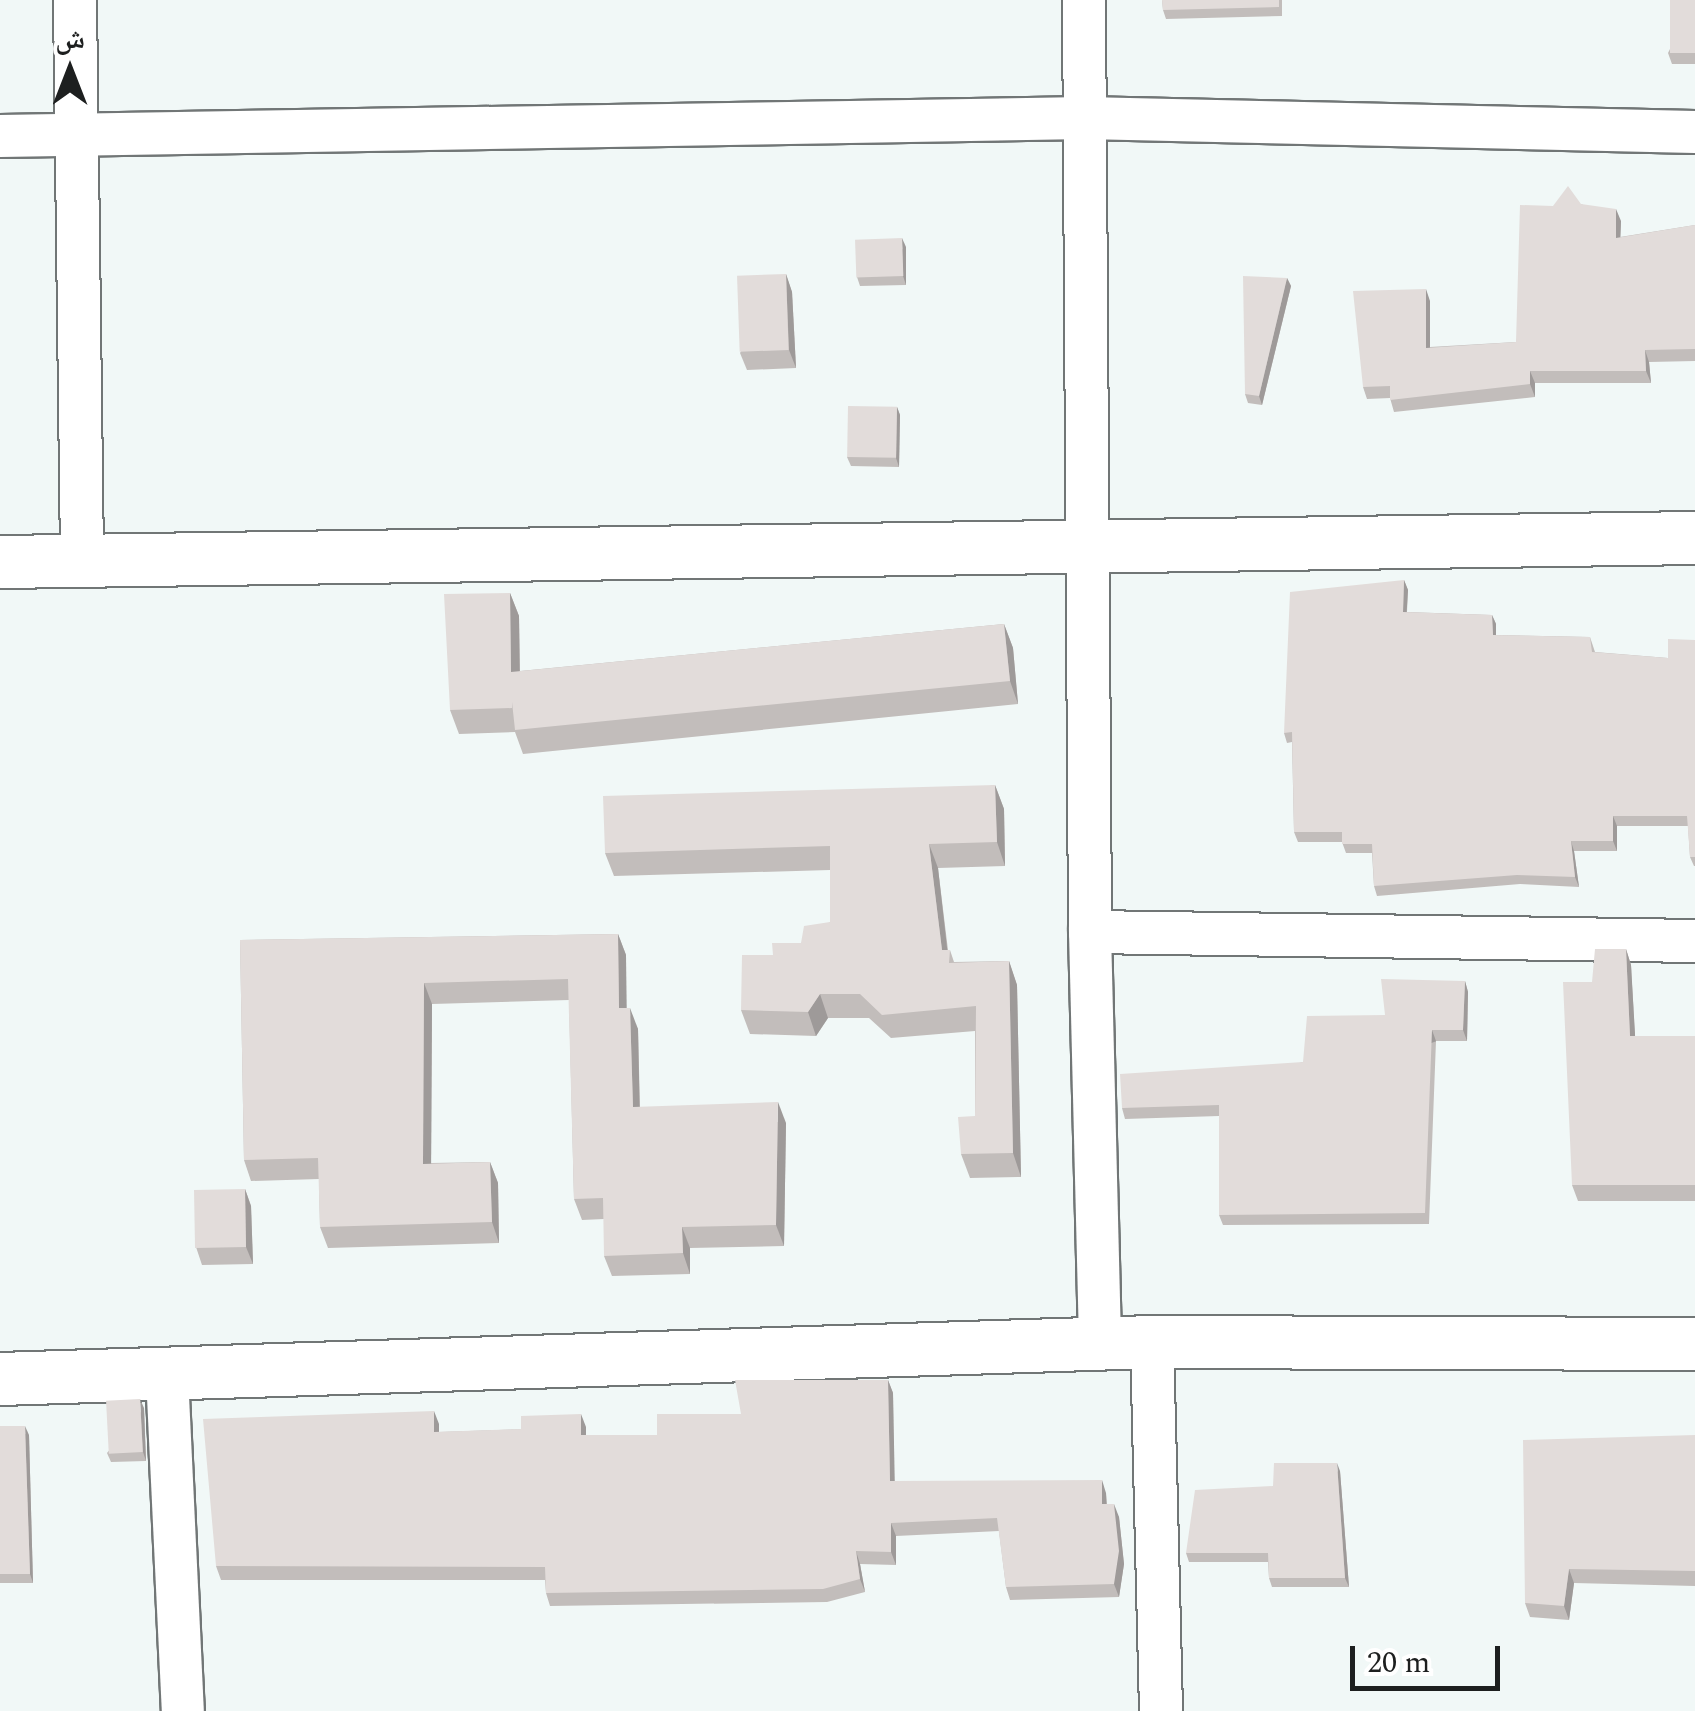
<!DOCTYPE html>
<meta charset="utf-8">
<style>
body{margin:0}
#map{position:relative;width:1695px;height:1711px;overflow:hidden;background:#f1f8f7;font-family:Spectral,"Noto Naskh Arabic",serif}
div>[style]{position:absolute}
.roads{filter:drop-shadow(2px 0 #717676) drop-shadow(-2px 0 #717676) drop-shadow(0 2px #717676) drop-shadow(0 -2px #717676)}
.minor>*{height:42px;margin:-21px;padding:0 21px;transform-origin:21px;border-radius:21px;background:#fff}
.tertiary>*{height:52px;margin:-26px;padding:0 26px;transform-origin:26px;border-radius:26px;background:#fff}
.wall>*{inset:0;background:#c2bdbb}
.shaded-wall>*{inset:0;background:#9e9a99;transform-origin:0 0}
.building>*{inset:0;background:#e2dcda;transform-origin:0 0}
span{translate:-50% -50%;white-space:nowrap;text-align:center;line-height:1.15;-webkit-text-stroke:8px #fff;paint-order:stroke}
.north{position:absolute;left:20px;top:20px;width:100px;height:100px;-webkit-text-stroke:8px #fff;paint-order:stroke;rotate:0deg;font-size:28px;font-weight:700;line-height:40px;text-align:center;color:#1d1f1f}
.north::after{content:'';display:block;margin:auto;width:35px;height:45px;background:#1d1f1f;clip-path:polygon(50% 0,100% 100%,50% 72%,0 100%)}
.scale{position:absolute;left:1350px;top:1646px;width:150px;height:45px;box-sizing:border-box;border:5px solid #1d1f1f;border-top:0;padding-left:12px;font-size:30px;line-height:35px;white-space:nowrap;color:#1d1f1f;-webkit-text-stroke:8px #fff;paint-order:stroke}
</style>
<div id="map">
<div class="roads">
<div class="minor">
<i style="left:75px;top:0;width:559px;rotate:89.28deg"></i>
<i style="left:1084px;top:0;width:932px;rotate:89.63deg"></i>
<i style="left:1090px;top:932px;width:414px;rotate:88.6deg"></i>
<i style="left:0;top:136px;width:1085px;rotate:-0.95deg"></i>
<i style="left:1085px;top:118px;width:610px;rotate:1.31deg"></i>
<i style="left:1090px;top:932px;width:605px;rotate:0.85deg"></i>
<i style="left:1152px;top:1342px;width:369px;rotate:88.6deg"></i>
<i style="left:167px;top:1375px;width:336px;rotate:87.3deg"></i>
</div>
<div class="tertiary">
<i style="left:0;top:562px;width:1695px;rotate:-0.81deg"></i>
<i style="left:0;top:1379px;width:1153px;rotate:-1.84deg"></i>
<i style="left:1152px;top:1342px;width:543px;rotate:0.21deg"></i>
</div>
</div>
<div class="wall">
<i style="clip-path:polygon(1162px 0,1282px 0,1282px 16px,1166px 19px,1163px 10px)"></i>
<i style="clip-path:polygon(1695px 0,1695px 64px,1672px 64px,1668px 53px)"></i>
<i style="clip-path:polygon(1581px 204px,1621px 221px,1620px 237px,1695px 225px,1695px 361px,1649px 362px,1651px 383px,1535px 383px,1535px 397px,1394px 412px,1390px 398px,1367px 399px,1363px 387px,1430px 301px,1430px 347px,1516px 342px,1553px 206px)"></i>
<i style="clip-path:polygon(906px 247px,906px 285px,860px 286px,857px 277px)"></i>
<i style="clip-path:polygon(786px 274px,792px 292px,796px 368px,747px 370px,740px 353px)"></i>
<i style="clip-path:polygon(1287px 278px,1291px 286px,1262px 405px,1248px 403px,1245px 394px)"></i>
<i style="clip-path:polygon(897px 407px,900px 415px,899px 467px,851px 466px,847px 457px)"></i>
<i style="clip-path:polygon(1404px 580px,1408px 590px,1407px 612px,1492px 615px,1496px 624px,1496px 635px,1590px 637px,1595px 652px,1668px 658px,1695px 640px,1695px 866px,1694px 866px,1690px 857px,1688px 826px,1617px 826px,1617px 851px,1574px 851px,1579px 887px,1520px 884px,1377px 896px,1374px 886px,1372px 853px,1346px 853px,1342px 842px,1298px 842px,1294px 832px,1292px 742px,1287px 743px,1284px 733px)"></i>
<i style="clip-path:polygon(510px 593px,519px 616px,520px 671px,1004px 624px,1013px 648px,1018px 704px,523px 754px,515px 732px,459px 734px,450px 710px)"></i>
<i style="clip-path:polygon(995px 785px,1004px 809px,1005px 866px,938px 868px,948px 950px,950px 950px,954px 962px,1009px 961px,1017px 985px,1021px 1177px,970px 1178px,961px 1154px,975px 1116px,975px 1031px,891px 1038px,869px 1018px,828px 1018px,816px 1036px,750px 1034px,741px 1010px,773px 955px,801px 943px,830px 922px,830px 870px,614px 876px,605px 853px)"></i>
<i style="clip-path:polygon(618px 934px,626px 955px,626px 1008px,638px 1029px,640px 1107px,786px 1123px,784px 1246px,690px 1248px,690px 1274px,612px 1276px,604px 1256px,604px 1219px,582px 1220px,574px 1199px,569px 1000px,432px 1004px,431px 1163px,490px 1162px,498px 1183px,499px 1243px,328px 1248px,320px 1227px,319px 1179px,251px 1181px,244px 1160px,240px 940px)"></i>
<i style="clip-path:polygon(1626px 949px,1631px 965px,1635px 1036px,1695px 1036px,1695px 1201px,1578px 1201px,1572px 1185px)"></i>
<i style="clip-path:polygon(1465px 981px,1468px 992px,1467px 1041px,1436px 1041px,1429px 1224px,1223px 1225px,1219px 1215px,1219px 1116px,1125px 1119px,1122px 1108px,1303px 1062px,1385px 1015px)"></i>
<i style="clip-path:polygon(245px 1189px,251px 1206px,253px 1264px,202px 1265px,196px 1247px)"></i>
<i style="clip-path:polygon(888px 1380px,893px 1393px,894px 1481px,1106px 1493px,1107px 1504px,1119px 1517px,1124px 1564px,1119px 1597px,1010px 1600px,1006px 1587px,999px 1531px,896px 1536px,896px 1565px,860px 1564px,865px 1592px,827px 1602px,550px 1606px,546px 1593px,545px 1580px,221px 1580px,216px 1566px,439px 1424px,439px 1432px,586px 1427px,586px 1435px,657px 1435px,741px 1414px)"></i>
<i style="clip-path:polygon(144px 1408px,146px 1461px,111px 1462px,107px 1453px)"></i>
<i style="clip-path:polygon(0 1426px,29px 1435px,33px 1583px,0 1583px)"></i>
<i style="clip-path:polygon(1695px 1435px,1695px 1586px,1574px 1583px,1569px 1620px,1530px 1617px,1525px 1603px)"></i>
<i style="clip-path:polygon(1340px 1471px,1349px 1587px,1272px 1587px,1269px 1578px,1268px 1562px,1189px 1562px,1186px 1553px,1273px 1486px)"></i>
</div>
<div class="shaded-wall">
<i style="clip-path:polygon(1616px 209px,1621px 221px,1620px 250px,1616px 238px)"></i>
<i style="clip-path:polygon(902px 238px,906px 247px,906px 285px,903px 276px)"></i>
<i style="clip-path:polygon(786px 274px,792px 292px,796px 368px,789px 350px)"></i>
<i style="clip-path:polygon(1287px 278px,1291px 286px,1262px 405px,1259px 396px)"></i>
<i style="clip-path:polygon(1426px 289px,1430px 301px,1430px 360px,1426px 348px)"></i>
<i style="clip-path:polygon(1645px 350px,1649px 362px,1651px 383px,1646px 371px)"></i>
<i style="clip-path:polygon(1530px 371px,1535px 383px,1535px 397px,1530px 384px)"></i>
<i style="clip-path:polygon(897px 407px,900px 415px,899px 467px,896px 458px)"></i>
<i style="clip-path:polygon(1404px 580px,1408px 590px,1406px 622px,1403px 612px)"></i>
<i style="clip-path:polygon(510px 593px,519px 616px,520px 696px,511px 672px)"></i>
<i style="clip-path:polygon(1492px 615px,1496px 624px,1496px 645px,1493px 635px)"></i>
<i style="clip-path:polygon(1004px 624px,1013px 648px,1018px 704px,1010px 681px)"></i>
<i style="clip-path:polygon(995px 785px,1004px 809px,1005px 866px,997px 842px)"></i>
<i style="clip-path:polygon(1613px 816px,1617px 826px,1617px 851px,1613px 841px)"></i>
<i style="clip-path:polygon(1571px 841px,1574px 851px,1579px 887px,1575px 877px)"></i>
<i style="clip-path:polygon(929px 844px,938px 868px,950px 974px,942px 950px)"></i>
<i style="clip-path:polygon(618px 934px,626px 955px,627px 1029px,619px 1008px)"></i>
<i style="clip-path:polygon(1626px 949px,1631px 965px,1636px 1052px,1630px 1036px)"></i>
<i style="clip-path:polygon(1009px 961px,1017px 985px,1021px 1177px,1013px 1153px)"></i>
<i style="clip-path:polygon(1465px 981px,1468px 992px,1467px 1041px,1463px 1030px)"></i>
<i style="clip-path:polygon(424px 983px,432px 1004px,431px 1184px,423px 1164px)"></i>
<i style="clip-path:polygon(820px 994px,828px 1018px,816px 1036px,808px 1012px)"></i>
<i style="clip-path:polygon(630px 1008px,638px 1029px,640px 1128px,633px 1107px)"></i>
<i style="left:1432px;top:1030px;width:12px;height:183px;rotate:70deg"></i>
<i style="clip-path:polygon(778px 1102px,786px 1123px,784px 1246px,776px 1225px)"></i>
<i style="clip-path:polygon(490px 1162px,498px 1183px,499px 1243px,492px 1222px)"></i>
<i style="clip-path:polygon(245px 1189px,251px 1206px,253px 1264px,246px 1247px)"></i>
<i style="clip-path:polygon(682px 1227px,690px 1248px,690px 1274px,683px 1253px)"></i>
<i style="clip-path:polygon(888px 1380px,893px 1393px,895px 1494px,890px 1481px)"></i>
<i style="clip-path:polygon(140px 1399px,144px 1408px,146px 1461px,143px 1452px)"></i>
<i style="clip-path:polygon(434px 1411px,439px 1424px,439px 1445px,434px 1432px)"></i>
<i style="clip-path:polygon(581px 1414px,586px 1427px,586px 1448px,581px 1435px)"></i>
<i style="clip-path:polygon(25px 1426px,29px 1435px,33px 1583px,30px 1574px)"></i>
<i style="clip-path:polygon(1337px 1463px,1340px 1471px,1349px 1587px,1345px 1578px)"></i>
<i style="clip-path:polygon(1102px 1480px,1106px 1493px,1107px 1517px,1102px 1504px)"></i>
<i style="clip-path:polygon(1114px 1504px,1119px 1517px,1124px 1564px,1119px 1597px,1114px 1584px)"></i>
<i style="clip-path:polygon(891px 1523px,896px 1536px,896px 1565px,891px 1552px)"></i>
<i style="clip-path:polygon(856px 1551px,860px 1564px,865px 1592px,860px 1579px)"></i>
<i style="clip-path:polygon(1569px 1569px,1574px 1583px,1569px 1620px,1564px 1606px)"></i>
</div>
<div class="building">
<i style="clip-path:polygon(1162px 0,1279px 0,1279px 7px,1163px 10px)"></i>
<i style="left:1670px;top:0;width:25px;height:53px"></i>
<i style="clip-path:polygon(1568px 186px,1581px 204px,1616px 209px,1616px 238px,1695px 225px,1695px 349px,1645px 350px,1646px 371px,1530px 371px,1530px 384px,1390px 400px,1390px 386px,1363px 387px,1353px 291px,1426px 289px,1426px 348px,1516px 342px,1520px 205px,1553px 206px)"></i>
<i style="left:902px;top:238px;width:38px;height:47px;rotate:88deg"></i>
<i style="left:786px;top:274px;width:76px;height:49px;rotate:88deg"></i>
<i style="clip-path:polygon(1243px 276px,1287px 278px,1259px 396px,1245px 394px)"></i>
<i style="left:848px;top:406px;width:49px;height:51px;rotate:1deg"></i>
<i style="clip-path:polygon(1404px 580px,1403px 612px,1492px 615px,1493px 635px,1590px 637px,1592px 652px,1668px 658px,1668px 639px,1695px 640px,1695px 857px,1690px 857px,1687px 816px,1613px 816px,1613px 841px,1571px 841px,1575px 877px,1517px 875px,1374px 886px,1372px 844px,1342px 844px,1342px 832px,1294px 832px,1292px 732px,1284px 733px,1290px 592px)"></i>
<i style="clip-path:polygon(510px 593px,511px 672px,1004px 624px,1010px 681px,515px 730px,512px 702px,512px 708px,450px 710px,444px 594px)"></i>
<i style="clip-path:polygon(995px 785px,997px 842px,929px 844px,942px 950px,950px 950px,949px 963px,1009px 961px,1013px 1153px,961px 1154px,958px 1117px,975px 1116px,976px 1006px,882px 1015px,860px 994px,820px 994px,808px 1012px,741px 1010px,742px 955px,773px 955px,772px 943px,801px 943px,804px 926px,830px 922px,830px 846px,605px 853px,603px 796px)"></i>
<i style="clip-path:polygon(618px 934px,619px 1008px,630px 1008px,633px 1107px,778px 1102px,776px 1225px,682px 1227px,683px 1253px,604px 1256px,603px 1198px,574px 1199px,568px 979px,424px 983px,423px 1164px,490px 1162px,492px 1222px,320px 1227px,318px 1158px,244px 1160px,240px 940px)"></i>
<i style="clip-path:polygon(1595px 949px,1626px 949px,1630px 1036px,1695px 1036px,1695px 1185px,1572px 1185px,1563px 982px,1592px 982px)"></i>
<i style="clip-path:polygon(1381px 979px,1465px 981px,1463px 1030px,1432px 1030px,1425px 1213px,1219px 1215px,1219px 1105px,1122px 1108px,1120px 1074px,1303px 1062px,1307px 1016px,1385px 1015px)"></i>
<i style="left:245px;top:1189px;width:58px;height:51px;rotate:89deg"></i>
<i style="clip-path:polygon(735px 1380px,888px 1380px,890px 1481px,1102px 1480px,1102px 1504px,1114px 1504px,1119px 1551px,1114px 1584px,1006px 1587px,997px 1518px,891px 1523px,891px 1552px,856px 1551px,860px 1579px,823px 1589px,546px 1593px,545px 1567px,216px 1566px,203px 1419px,434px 1411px,434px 1432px,521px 1429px,521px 1416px,581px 1414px,581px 1435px,657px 1435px,657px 1414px,741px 1414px)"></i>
<i style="left:140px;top:1399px;width:53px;height:34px;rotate:87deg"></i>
<i style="clip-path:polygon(0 1426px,25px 1426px,30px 1574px,0 1574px)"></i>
<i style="clip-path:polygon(1695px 1435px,1695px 1571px,1569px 1569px,1564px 1606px,1525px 1603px,1523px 1440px)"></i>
<i style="clip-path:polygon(1274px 1463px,1337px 1463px,1345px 1578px,1269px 1578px,1268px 1553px,1186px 1553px,1195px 1490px,1273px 1486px)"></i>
</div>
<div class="north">ش</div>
<div class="scale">20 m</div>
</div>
